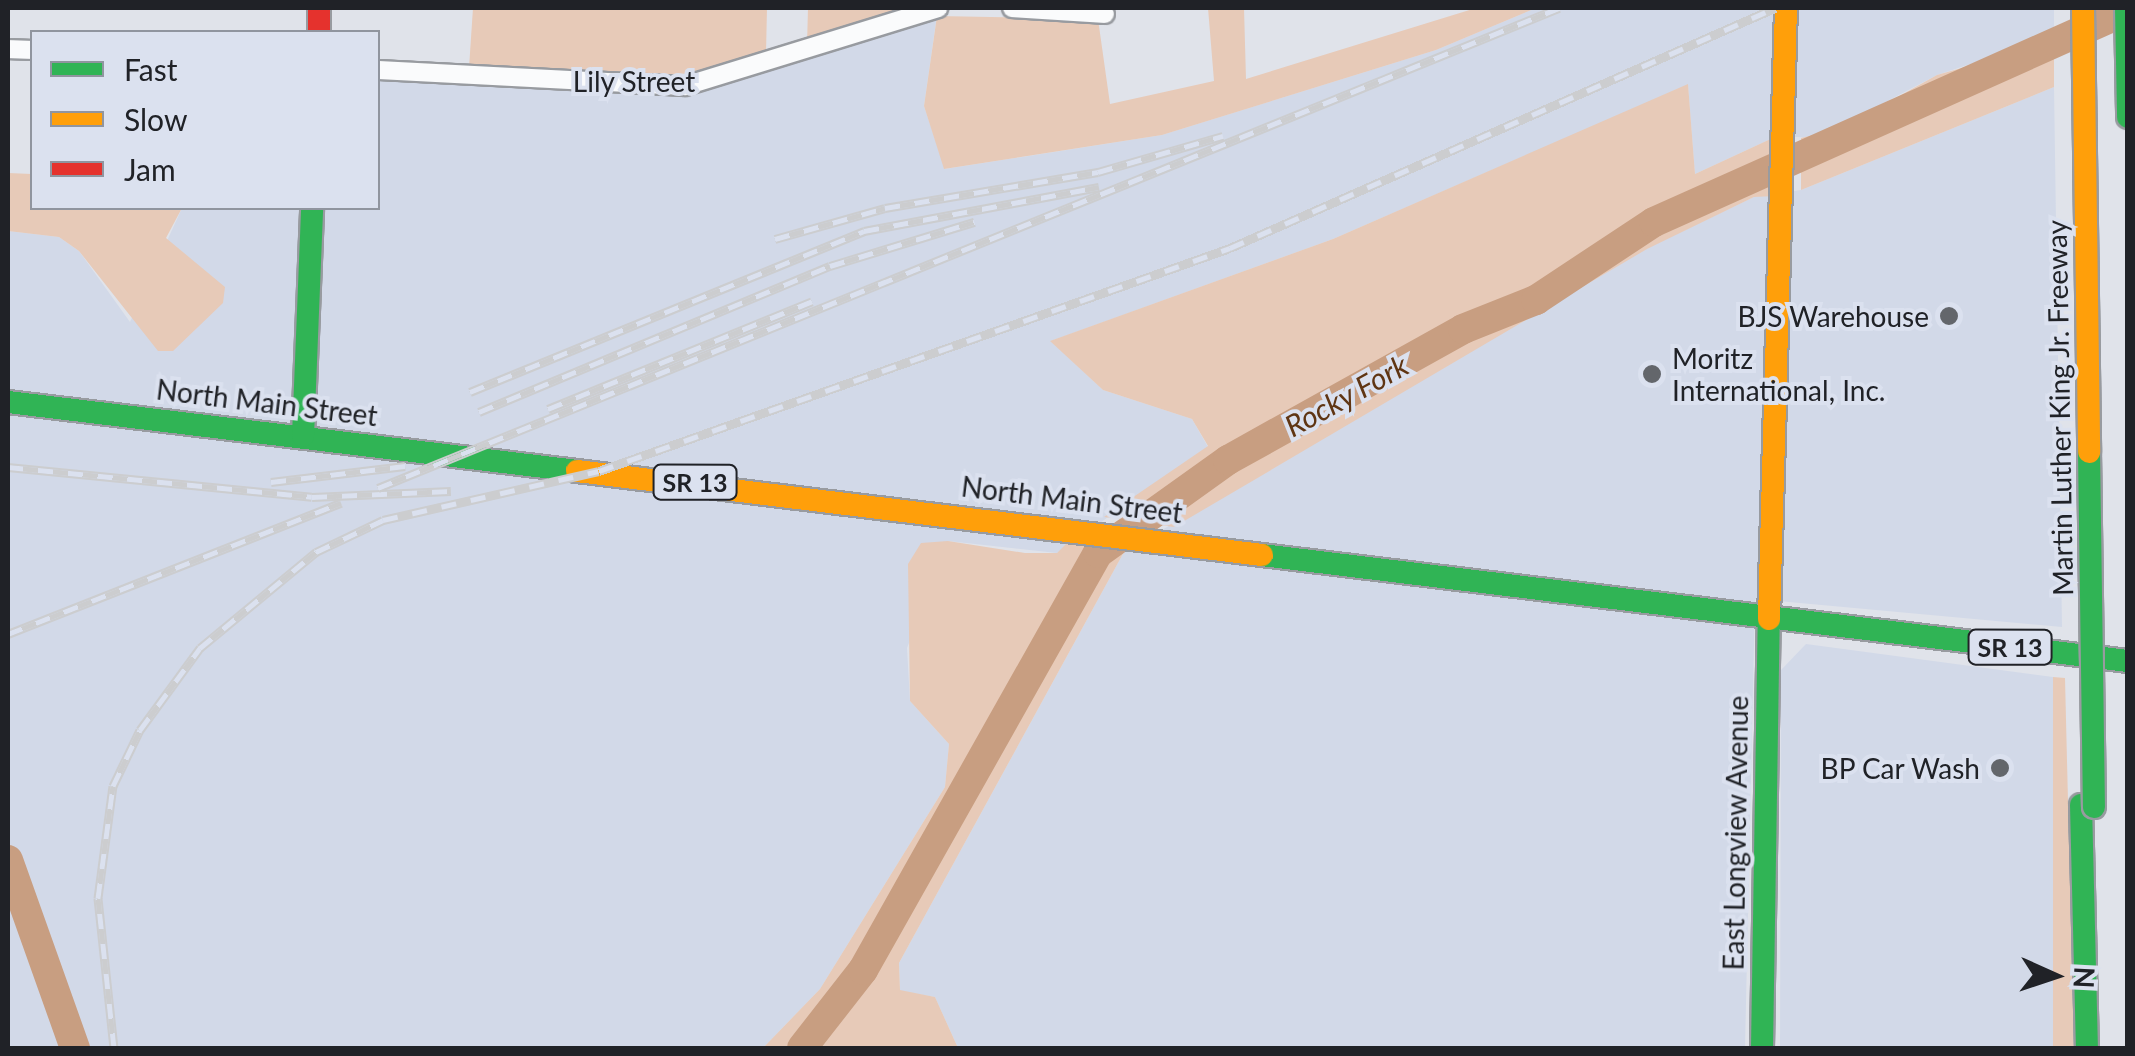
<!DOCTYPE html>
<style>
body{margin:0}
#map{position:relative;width:2135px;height:1056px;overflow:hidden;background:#e0e3ea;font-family:Lato,sans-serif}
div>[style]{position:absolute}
.built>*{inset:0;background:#d2d9e8}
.green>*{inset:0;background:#e7cab8}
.river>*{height:30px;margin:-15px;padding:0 15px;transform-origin:15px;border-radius:15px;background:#c89e81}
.roads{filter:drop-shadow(2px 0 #989ba0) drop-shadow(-2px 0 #989ba0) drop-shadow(0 2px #989ba0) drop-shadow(0 -2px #989ba0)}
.street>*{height:18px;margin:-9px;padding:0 9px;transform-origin:9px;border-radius:9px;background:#fafbfc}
.fast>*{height:22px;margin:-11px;padding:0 11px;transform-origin:11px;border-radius:11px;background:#30b455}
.slow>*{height:22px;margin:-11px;padding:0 11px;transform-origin:11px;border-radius:11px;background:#ff9f0a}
.jam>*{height:22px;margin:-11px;padding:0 11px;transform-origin:11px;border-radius:11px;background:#e5322d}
.rail>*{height:9px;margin-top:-4.5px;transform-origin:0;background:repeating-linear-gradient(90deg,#dbe1ef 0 15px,#cccdcf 0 30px);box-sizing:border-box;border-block:2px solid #cccdcf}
.bridges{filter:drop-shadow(2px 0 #989ba0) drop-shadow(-2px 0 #989ba0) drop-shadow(0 2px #989ba0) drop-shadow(0 -2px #989ba0)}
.fast-bridge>*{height:22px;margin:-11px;padding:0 11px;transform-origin:11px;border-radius:11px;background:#30b455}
.slow-bridge>*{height:22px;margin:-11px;padding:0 11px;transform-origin:11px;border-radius:11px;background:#ff9f0a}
.dots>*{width:28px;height:28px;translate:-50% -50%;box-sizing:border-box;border:5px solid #dbe1ef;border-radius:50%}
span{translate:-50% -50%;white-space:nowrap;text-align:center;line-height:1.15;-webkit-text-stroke:8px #dbe1ef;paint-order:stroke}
.shield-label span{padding:2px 8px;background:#dbe1ef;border:2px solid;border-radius:8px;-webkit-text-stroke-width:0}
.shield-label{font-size:25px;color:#202227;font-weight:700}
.street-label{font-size:28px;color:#202227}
.poi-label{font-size:28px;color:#202227}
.right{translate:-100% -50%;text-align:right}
.left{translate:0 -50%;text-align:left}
.water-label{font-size:30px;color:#5f3513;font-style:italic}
.frame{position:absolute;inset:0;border:10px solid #202227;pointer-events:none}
.legend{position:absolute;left:30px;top:30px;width:350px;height:180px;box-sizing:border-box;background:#dbe1ef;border:2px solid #90959f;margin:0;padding:12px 18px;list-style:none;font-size:30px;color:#202227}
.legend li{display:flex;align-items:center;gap:20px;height:50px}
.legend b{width:50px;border:2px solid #90959f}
.north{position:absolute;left:2005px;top:926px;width:100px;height:100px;-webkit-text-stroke:8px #dbe1ef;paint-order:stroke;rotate:93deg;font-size:28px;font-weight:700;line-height:40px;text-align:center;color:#202227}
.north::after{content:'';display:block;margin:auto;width:35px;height:45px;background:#202227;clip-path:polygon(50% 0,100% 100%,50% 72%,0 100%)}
</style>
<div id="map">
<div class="built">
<i style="clip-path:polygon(938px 8px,924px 106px,945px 169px,1162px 135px,1436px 50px,1536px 8px,2054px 8px,2054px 53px,2013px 50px,1937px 75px,1817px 138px,1777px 136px,1695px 174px,1688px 85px,1333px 239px,1051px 341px,1103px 390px,1192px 419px,1208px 447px,1057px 553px,948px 541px,907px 648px,910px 701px,949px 744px,945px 787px,820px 989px,763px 1048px,8px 1048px,8px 231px,59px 237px,79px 251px,130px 322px,182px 208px,378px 208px,378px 62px,669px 79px)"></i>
<i style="clip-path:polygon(2054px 87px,2062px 627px,1755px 599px,1745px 1048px,958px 1048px,935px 997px,900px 991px,899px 963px,1124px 552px,1647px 248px,1754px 197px,1801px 190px)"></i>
<i style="clip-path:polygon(1806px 644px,2053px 677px,2053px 1048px,1780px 1048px,1781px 670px)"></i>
</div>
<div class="green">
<i style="clip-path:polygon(473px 8px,767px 8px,766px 53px,669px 79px,469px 68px)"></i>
<i style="clip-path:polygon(808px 8px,913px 8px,807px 45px)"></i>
<i style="clip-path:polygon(1208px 8px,1244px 8px,1246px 79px,1476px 8px,1536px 8px,1436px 50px,1162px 135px,944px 169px,924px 106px,937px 16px,1098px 19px,1110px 104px,1214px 81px)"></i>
<i style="clip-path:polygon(2035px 47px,2054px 53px,2054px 87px,1801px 190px,1801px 138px,1842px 128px,1937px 75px)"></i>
<i style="clip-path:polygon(1688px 84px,1695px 174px,1777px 136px,1775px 196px,1754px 197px,1647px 249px,1174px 527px,1104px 517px,1208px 446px,1192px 419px,1103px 390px,1050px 341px,1333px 239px)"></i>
<i style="clip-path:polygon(8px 173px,32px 174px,32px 208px,182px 208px,166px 238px,225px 287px,223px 303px,173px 351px,158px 351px,79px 251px,59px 237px,8px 231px)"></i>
<i style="clip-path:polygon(948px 541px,1025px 553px,1057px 553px,1068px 542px,1124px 552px,899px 963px,900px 990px,935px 997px,958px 1048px,763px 1048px,820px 989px,945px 787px,949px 744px,910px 701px,908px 564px,921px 543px)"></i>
<i style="clip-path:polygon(2053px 677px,2065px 678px,2074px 1048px,2053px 1048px)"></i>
</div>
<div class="river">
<i style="left:8px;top:860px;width:200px;rotate:70.4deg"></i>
<i style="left:802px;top:1048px;width:99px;rotate:-52deg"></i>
<i style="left:863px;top:970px;width:479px;rotate:-60.6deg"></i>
<i style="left:1098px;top:553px;width:160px;rotate:-35.6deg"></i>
<i style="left:1228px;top:460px;width:269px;rotate:-29.1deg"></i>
<i style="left:1463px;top:329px;width:79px;rotate:-21.7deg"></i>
<i style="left:1536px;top:300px;width:141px;rotate:-33.5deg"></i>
<i style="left:1654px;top:222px;width:519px;rotate:-24.1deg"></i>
</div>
<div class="roads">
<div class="street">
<i style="left:1012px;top:8px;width:93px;rotate:3.7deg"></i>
<i style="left:8px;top:49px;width:24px;rotate:2deg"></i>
<i style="left:378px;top:70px;width:307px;rotate:3deg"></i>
<i style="left:685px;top:86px;width:265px;rotate:-17.1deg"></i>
</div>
<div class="fast">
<i style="left:2126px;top:8px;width:109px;rotate:88.9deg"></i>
<i style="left:8px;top:402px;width:573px;rotate:6.91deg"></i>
<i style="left:303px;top:436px;width:228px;rotate:-87.7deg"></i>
<i style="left:1262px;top:555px;width:872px;rotate:6.98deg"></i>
<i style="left:2081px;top:805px;width:243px;rotate:88.6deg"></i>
<i style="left:1762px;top:1048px;width:429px;rotate:-89.1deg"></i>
</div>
<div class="slow">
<i style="left:577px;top:471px;width:690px;rotate:6.99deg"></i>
<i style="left:1769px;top:619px;width:611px;rotate:-88.41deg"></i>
</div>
<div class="jam">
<i style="left:319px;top:8px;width:24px;rotate:90deg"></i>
</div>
</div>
<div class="rail">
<i style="left:775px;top:239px;width:114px;rotate:-15.7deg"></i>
<i style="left:885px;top:208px;width:216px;rotate:-9.6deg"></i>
<i style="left:1098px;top:172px;width:130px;rotate:-16.1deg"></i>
<i style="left:470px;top:392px;width:426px;rotate:-22.2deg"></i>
<i style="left:864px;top:231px;width:239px;rotate:-10.6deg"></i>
<i style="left:548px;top:409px;width:285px;rotate:-22.2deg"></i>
<i style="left:479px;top:412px;width:380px;rotate:-22.6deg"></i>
<i style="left:830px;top:266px;width:151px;rotate:-17deg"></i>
<i style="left:8px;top:467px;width:305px;rotate:5.6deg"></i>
<i style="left:312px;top:497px;width:139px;rotate:-2.5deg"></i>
<i style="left:271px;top:482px;width:135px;rotate:-6.8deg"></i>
<i style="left:378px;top:488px;width:1275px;rotate:-22.12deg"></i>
<i style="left:8px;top:634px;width:358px;rotate:-21.5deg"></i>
<i style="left:114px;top:1048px;width:151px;rotate:-96.1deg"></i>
<i style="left:98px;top:898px;width:113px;rotate:-82.4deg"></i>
<i style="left:113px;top:786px;width:62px;rotate:-64.3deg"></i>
<i style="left:140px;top:730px;width:102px;rotate:-53.8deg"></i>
<i style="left:200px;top:648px;width:151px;rotate:-39.6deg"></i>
<i style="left:316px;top:552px;width:74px;rotate:-25.5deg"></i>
<i style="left:383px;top:520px;width:221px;rotate:-12.8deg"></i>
<i style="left:599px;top:471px;width:669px;rotate:-19.46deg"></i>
<i style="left:1230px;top:248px;width:596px;rotate:-23.77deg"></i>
</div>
<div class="bridges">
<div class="fast-bridge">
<i style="left:2089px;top:452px;width:355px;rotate:89.2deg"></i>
</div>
<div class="slow-bridge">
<i style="left:2083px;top:8px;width:444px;rotate:89.2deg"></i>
</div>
</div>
<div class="dots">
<i style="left:1949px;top:316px;background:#63666b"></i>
<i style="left:1652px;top:374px;background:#63666b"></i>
<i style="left:2000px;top:768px;background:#63666b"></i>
</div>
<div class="shield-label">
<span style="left:695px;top:482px">SR 13</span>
<span style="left:2010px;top:647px">SR 13</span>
</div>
<div class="street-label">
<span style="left:634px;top:81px">Lily Street</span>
<span style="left:267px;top:402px;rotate:7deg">North Main Street</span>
<span style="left:2059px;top:408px;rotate:-91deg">Martin Luther King Jr. Freeway</span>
<span style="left:1072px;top:499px;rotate:7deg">North Main Street</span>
<span style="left:1735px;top:833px;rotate:-89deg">East Longview Avenue</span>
</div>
<div class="poi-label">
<span class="right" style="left:1929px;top:316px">BJS Warehouse</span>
<span class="left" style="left:1672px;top:374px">Moritz<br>International, Inc.</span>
<span class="right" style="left:1980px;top:768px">BP Car Wash</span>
</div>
<div class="water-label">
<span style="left:1346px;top:395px;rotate:-29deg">Rocky Fork</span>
</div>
<div class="frame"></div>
<ul class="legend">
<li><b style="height:12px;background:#30b455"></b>Fast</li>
<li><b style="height:12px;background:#ff9f0a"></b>Slow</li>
<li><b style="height:12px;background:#e5322d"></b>Jam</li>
</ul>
<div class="north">N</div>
</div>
